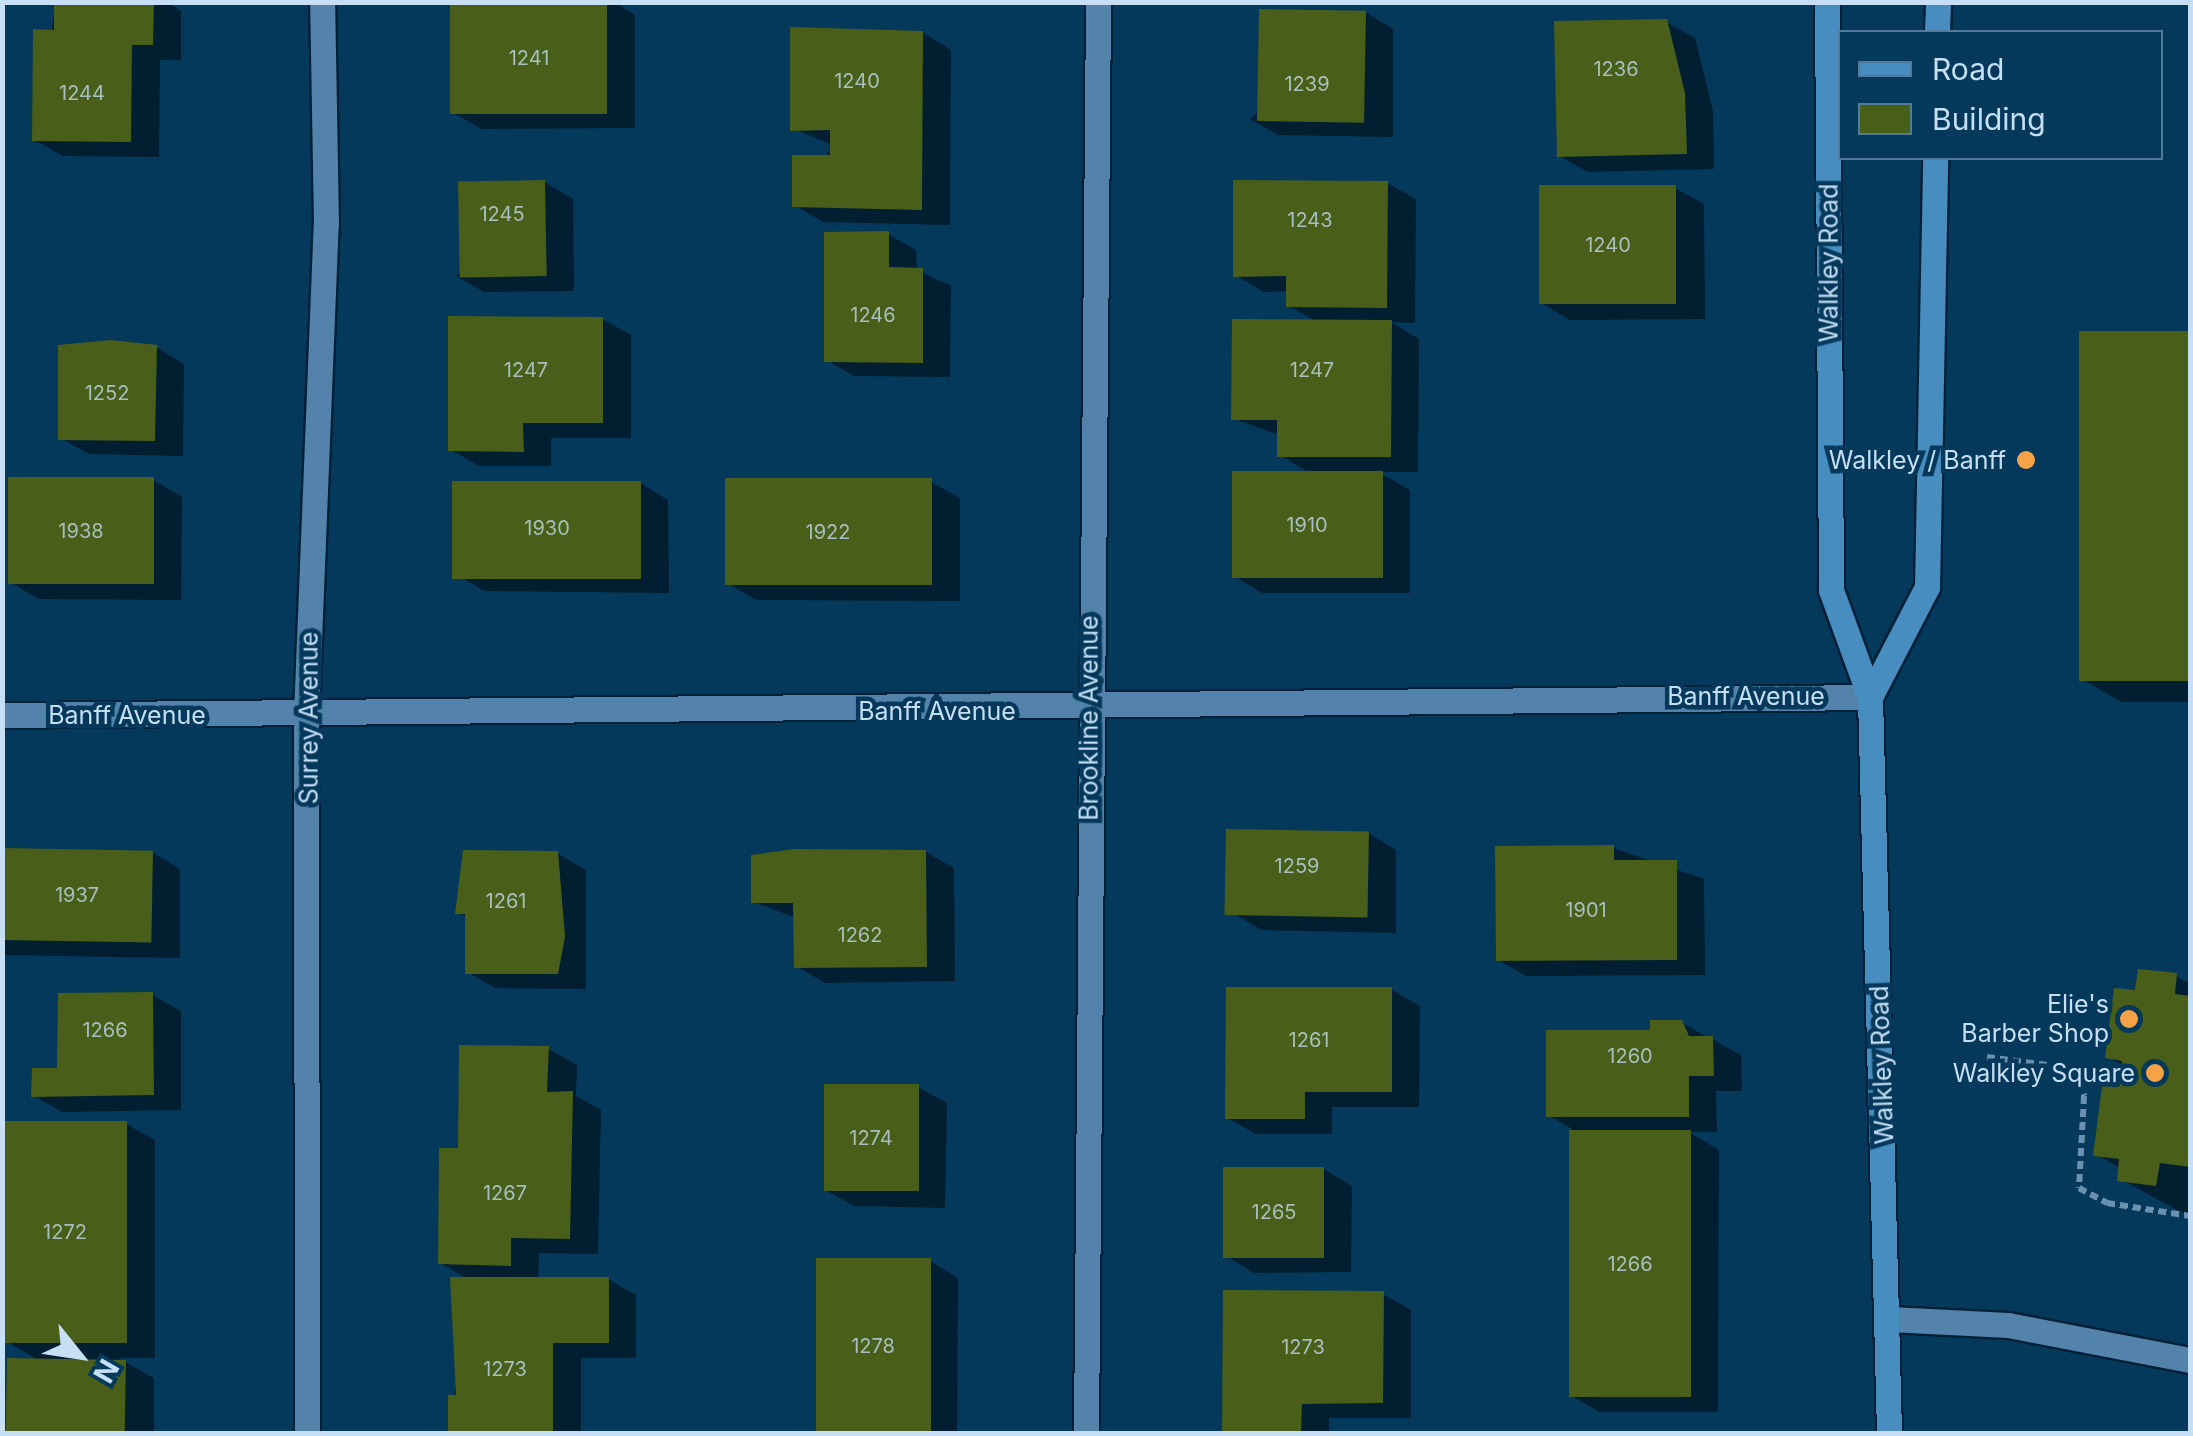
<!DOCTYPE html>
<style>
body{margin:0}
#map{position:relative;width:2193px;height:1436px;overflow:hidden;background:#04395c;font-family:Inter,sans-serif}
div>[style]{position:absolute}
.shadow>*{inset:0;background:#0007}
.building>*{inset:0;background:#495e18;transform-origin:0 0}
.path>*{height:6px;margin-top:-3px;transform-origin:0;background:repeating-linear-gradient(90deg,#6a91ad 0 8px,transparent 0 13px)}
.roads{filter:drop-shadow(2px 0 #001f39) drop-shadow(-2px 0 #001f39) drop-shadow(0 2px #001f39) drop-shadow(0 -2px #001f39)}
.street>*{height:25px;margin:-12.5px;padding:0 12.5px;transform-origin:12.5px;border-radius:12.5px;background:#5383aa}
.secondary>*{height:25px;margin:-12.5px;padding:0 12.5px;transform-origin:12.5px;border-radius:12.5px;background:#488dc0}
.dots>*{width:28px;height:28px;translate:-50% -50%;box-sizing:border-box;border:5px solid #04395c;border-radius:50%}
span{translate:-50% -50%;white-space:nowrap;text-align:center;line-height:1.15;-webkit-text-stroke:9px #04395c;paint-order:stroke}
.number-label{font-size:20px;color:#a7bfbe}
.number-label span{-webkit-text-stroke-width:0}
.street-label{font-size:25px;color:#c6dff5}
.poi-label{font-size:25px;color:#c6dff5}
.right{translate:-100% -50%;text-align:right}
.frame{position:absolute;inset:0;border:5px solid #c6dff5;pointer-events:none}
.legend{position:absolute;left:1838px;top:30px;width:325px;height:130px;box-sizing:border-box;background:#04395c;border:2px solid #527b99;margin:0;padding:12px 18px;list-style:none;font-size:30px;color:#c6dff5}
.legend li{display:flex;align-items:center;gap:20px;height:50px}
.legend b{width:50px;border:2px solid #527b99}
.north{position:absolute;left:30px;top:1306px;width:100px;height:100px;-webkit-text-stroke:8px #04395c;paint-order:stroke;rotate:120deg;font-size:28px;font-weight:700;line-height:40px;text-align:center;color:#c6dff5}
.north::after{content:'';display:block;margin:auto;width:35px;height:45px;background:#c6dff5;clip-path:polygon(50% 0,100% 100%,50% 72%,0 100%)}
</style>
<div id="map">
<div class="shadow">
<i style="clip-path:polygon(56px 2px,167px 2px,181px 11px,181px 60px,160px 60px,159px 157px,63px 156px,34px 140px)"></i>
<i style="clip-path:polygon(453px 2px,614px 2px,635px 15px,635px 128px,482px 129px,453px 113px)"></i>
<i style="clip-path:polygon(1365px 12px,1393px 29px,1393px 137px,1278px 135px,1250px 119px)"></i>
<i style="clip-path:polygon(1666px 22px,1695px 38px,1713px 111px,1714px 169px,1588px 172px,1559px 156px)"></i>
<i style="clip-path:polygon(923px 33px,951px 50px,950px 225px,823px 222px,794px 205px,833px 145px,793px 129px)"></i>
<i style="clip-path:polygon(545px 182px,573px 199px,574px 291px,484px 292px,456px 276px)"></i>
<i style="clip-path:polygon(1387px 183px,1416px 199px,1415px 323px,1391px 322px,1419px 339px,1418px 472px,1378px 472px,1410px 490px,1410px 593px,1262px 593px,1234px 576px,1311px 474px,1280px 455px,1279px 435px,1234px 419px,1317px 322px,1289px 306px,1289px 291px,1264px 292px,1235px 275px)"></i>
<i style="clip-path:polygon(1675px 188px,1704px 204px,1705px 319px,1570px 320px,1541px 303px)"></i>
<i style="clip-path:polygon(888px 234px,916px 250px,917px 270px,951px 286px,950px 377px,854px 376px,826px 360px)"></i>
<i style="clip-path:polygon(602px 319px,631px 335px,631px 438px,551px 438px,551px 466px,479px 466px,451px 450px)"></i>
<i style="clip-path:polygon(2082px 333px,2190px 334px,2190px 702px,2121px 702px,2082px 679px)"></i>
<i style="clip-path:polygon(156px 347px,184px 364px,183px 456px,89px 454px,60px 438px)"></i>
<i style="clip-path:polygon(153px 480px,182px 497px,181px 600px,38px 599px,10px 582px)"></i>
<i style="clip-path:polygon(931px 482px,960px 498px,960px 601px,756px 600px,727px 583px)"></i>
<i style="clip-path:polygon(640px 483px,668px 500px,669px 593px,484px 591px,456px 574px)"></i>
<i style="clip-path:polygon(1368px 833px,1396px 850px,1396px 933px,1262px 930px,1234px 914px)"></i>
<i style="clip-path:polygon(1613px 848px,1704px 879px,1705px 975px,1526px 976px,1498px 960px)"></i>
<i style="clip-path:polygon(2px 851px,152px 852px,180px 869px,180px 958px,2px 955px)"></i>
<i style="clip-path:polygon(926px 852px,954px 868px,955px 981px,825px 983px,796px 966px,796px 918px,754px 902px)"></i>
<i style="clip-path:polygon(557px 853px,586px 870px,586px 989px,495px 988px,467px 972px,467px 918px,458px 912px)"></i>
<i style="clip-path:polygon(2176px 976px,2190px 984px,2190px 1217px,2120px 1179px,2121px 1169px,2096px 1154px,2124px 1066px,2108px 1057px,2138px 993px)"></i>
<i style="clip-path:polygon(1392px 990px,1420px 1006px,1419px 1107px,1332px 1107px,1332px 1134px,1256px 1134px,1227px 1118px)"></i>
<i style="clip-path:polygon(152px 995px,181px 1011px,181px 1110px,62px 1112px,34px 1096px)"></i>
<i style="clip-path:polygon(1682px 1023px,1741px 1055px,1742px 1091px,1716px 1091px,1717px 1132px,1689px 1132px,1719px 1150px,1718px 1412px,1599px 1412px,1570px 1395px,1572px 1129px,1548px 1115px,1652px 1033px)"></i>
<i style="clip-path:polygon(548px 1049px,577px 1065px,576px 1096px,601px 1110px,598px 1254px,539px 1253px,538px 1279px,608px 1279px,636px 1295px,636px 1358px,581px 1358px,581px 1434px,458px 1434px,451px 1430px,468px 1279px,440px 1263px,460px 1151px)"></i>
<i style="clip-path:polygon(918px 1087px,947px 1103px,945px 1208px,854px 1206px,825px 1190px)"></i>
<i style="clip-path:polygon(126px 1124px,155px 1140px,155px 1358px,118px 1358px,154px 1378px,154px 1434px,9px 1434px,40px 1361px,6px 1341px)"></i>
<i style="clip-path:polygon(1324px 1169px,1352px 1186px,1351px 1272px,1254px 1273px,1226px 1256px)"></i>
<i style="clip-path:polygon(930px 1261px,958px 1278px,957px 1434px,817px 1434px)"></i>
<i style="clip-path:polygon(1383px 1294px,1411px 1310px,1411px 1418px,1329px 1418px,1329px 1434px,1224px 1431px)"></i>
</div>
<div class="building">
<i style="clip-path:polygon(54px 2px,154px 2px,153px 45px,132px 45px,131px 142px,32px 141px,33px 29px,54px 30px)"></i>
<i style="left:450px;top:2px;width:157px;height:112px"></i>
<i style="left:1259px;top:9px;width:107px;height:112px;rotate:1deg"></i>
<i style="clip-path:polygon(1667px 19px,1685px 93px,1687px 154px,1557px 157px,1554px 21px)"></i>
<i style="clip-path:polygon(790px 27px,923px 31px,922px 210px,792px 207px,792px 155px,830px 155px,830px 130px,790px 131px)"></i>
<i style="left:545px;top:180px;width:96px;height:87px;rotate:89deg"></i>
<i style="clip-path:polygon(1233px 180px,1388px 181px,1387px 308px,1286px 307px,1286px 276px,1233px 277px)"></i>
<i style="left:1676px;top:185px;width:119px;height:137px;rotate:90deg"></i>
<i style="clip-path:polygon(889px 231px,889px 267px,923px 268px,923px 363px,824px 362px,824px 232px)"></i>
<i style="clip-path:polygon(448px 316px,603px 317px,603px 423px,523px 423px,524px 452px,448px 451px)"></i>
<i style="clip-path:polygon(1232px 319px,1392px 320px,1391px 457px,1277px 457px,1277px 420px,1231px 420px)"></i>
<i style="left:2079px;top:331px;width:111px;height:350px"></i>
<i style="clip-path:polygon(111px 340px,157px 345px,155px 441px,58px 440px,58px 345px)"></i>
<i style="left:1232px;top:471px;width:151px;height:107px"></i>
<i style="left:8px;top:477px;width:146px;height:107px"></i>
<i style="left:725px;top:478px;width:207px;height:107px"></i>
<i style="left:641px;top:481px;width:98px;height:189px;rotate:90deg"></i>
<i style="left:1226px;top:829px;width:143px;height:86px;rotate:1deg"></i>
<i style="clip-path:polygon(1614px 845px,1614px 860px,1677px 860px,1677px 960px,1496px 961px,1495px 846px)"></i>
<i style="left:2px;top:848px;width:151px;height:92px;rotate:1deg"></i>
<i style="clip-path:polygon(794px 849px,926px 850px,927px 967px,794px 968px,793px 903px,751px 903px,751px 855px)"></i>
<i style="clip-path:polygon(463px 850px,558px 851px,565px 937px,558px 974px,465px 974px,465px 914px,455px 914px)"></i>
<i style="clip-path:polygon(2138px 969px,2177px 973px,2175px 994px,2190px 996px,2190px 1167px,2160px 1163px,2156px 1186px,2117px 1181px,2119px 1159px,2093px 1156px,2102px 1086px,2118px 1087px,2122px 1061px,2105px 1058px,2114px 988px,2135px 990px)"></i>
<i style="clip-path:polygon(1226px 987px,1392px 987px,1392px 1092px,1305px 1092px,1305px 1119px,1225px 1119px)"></i>
<i style="clip-path:polygon(153px 992px,154px 1095px,31px 1097px,32px 1068px,57px 1068px,58px 993px)"></i>
<i style="clip-path:polygon(1650px 1020px,1682px 1020px,1689px 1036px,1713px 1036px,1714px 1076px,1689px 1076px,1689px 1117px,1546px 1117px,1546px 1030px,1650px 1030px)"></i>
<i style="clip-path:polygon(459px 1045px,549px 1046px,547px 1092px,573px 1091px,570px 1239px,511px 1238px,511px 1266px,438px 1264px,439px 1148px,458px 1148px)"></i>
<i style="left:824px;top:1084px;width:95px;height:107px"></i>
<i style="left:3px;top:1121px;width:124px;height:222px"></i>
<i style="left:1569px;top:1130px;width:122px;height:267px"></i>
<i style="left:1223px;top:1167px;width:101px;height:91px"></i>
<i style="left:816px;top:1258px;width:115px;height:176px"></i>
<i style="clip-path:polygon(450px 1277px,609px 1277px,609px 1343px,553px 1343px,553px 1434px,448px 1431px,448px 1395px,456px 1395px)"></i>
<i style="clip-path:polygon(1223px 1290px,1384px 1291px,1383px 1403px,1302px 1404px,1301px 1434px,1222px 1433px)"></i>
<i style="left:7px;top:1358px;width:119px;height:76px;rotate:1deg"></i>
</div>
<div class="path">
<i style="left:1987px;top:1057px;width:90px;rotate:7.7deg"></i>
<i style="left:2076px;top:1069px;width:28px;rotate:73deg"></i>
<i style="left:2084px;top:1096px;width:92px;rotate:93.1deg"></i>
<i style="left:2079px;top:1188px;width:32px;rotate:28deg"></i>
<i style="left:2107px;top:1203px;width:84px;rotate:8.9deg"></i>
</div>
<div class="roads">
<div class="street">
<i style="left:2px;top:715px;width:1868px;rotate:-0.55deg"></i>
<i style="left:1890px;top:1319px;width:118px;rotate:2.9deg"></i>
<i style="left:2008px;top:1325px;width:185px;rotate:10.9deg"></i>
<i style="left:307px;top:1434px;width:719px;rotate:-90.08deg"></i>
<i style="left:306px;top:715px;width:491px;rotate:-87.7deg"></i>
<i style="left:326px;top:224px;width:222px;rotate:-91deg"></i>
<i style="left:1086px;top:1434px;width:1432px;rotate:-89.52deg"></i>
</div>
<div class="secondary">
<i style="left:1827px;top:2px;width:588px;rotate:89.61deg"></i>
<i style="left:1831px;top:590px;width:114px;rotate:70deg"></i>
<i style="left:1870px;top:697px;width:737px;rotate:88.52deg"></i>
<i style="left:1937px;top:32px;width:30px;rotate:-88deg"></i>
<i style="left:1870px;top:697px;width:124px;rotate:-62.6deg"></i>
<i style="left:1927px;top:587px;width:429px;rotate:-88.9deg"></i>
</div>
</div>
<div class="dots">
<i style="left:2026px;top:460px;background:#f6a247"></i>
<i style="left:2129px;top:1019px;background:#f6a247"></i>
<i style="left:2155px;top:1073px;background:#f6a247"></i>
</div>
<div class="number-label">
<span style="left:529px;top:58px">1241</span>
<span style="left:1616px;top:69px">1236</span>
<span style="left:857px;top:81px">1240</span>
<span style="left:1307px;top:84px">1239</span>
<span style="left:82px;top:93px">1244</span>
<span style="left:502px;top:214px">1245</span>
<span style="left:1310px;top:220px">1243</span>
<span style="left:1608px;top:245px">1240</span>
<span style="left:873px;top:315px">1246</span>
<span style="left:526px;top:370px">1247</span>
<span style="left:1312px;top:370px">1247</span>
<span style="left:107px;top:393px">1252</span>
<span style="left:1307px;top:525px">1910</span>
<span style="left:547px;top:528px">1930</span>
<span style="left:81px;top:531px">1938</span>
<span style="left:828px;top:532px">1922</span>
<span style="left:1297px;top:866px">1259</span>
<span style="left:77px;top:895px">1937</span>
<span style="left:506px;top:901px">1261</span>
<span style="left:1586px;top:910px">1901</span>
<span style="left:860px;top:935px">1262</span>
<span style="left:105px;top:1030px">1266</span>
<span style="left:1309px;top:1040px">1261</span>
<span style="left:1630px;top:1056px">1260</span>
<span style="left:871px;top:1138px">1274</span>
<span style="left:505px;top:1193px">1267</span>
<span style="left:1274px;top:1212px">1265</span>
<span style="left:65px;top:1232px">1272</span>
<span style="left:1630px;top:1264px">1266</span>
<span style="left:873px;top:1346px">1278</span>
<span style="left:1303px;top:1347px">1273</span>
<span style="left:505px;top:1369px">1273</span>
</div>
<div class="street-label">
<span style="left:1829px;top:263px;rotate:-90deg">Walkley Road</span>
<span style="left:1746px;top:696px">Banff Avenue</span>
<span style="left:937px;top:711px">Banff Avenue</span>
<span style="left:127px;top:715px">Banff Avenue</span>
<span style="left:309px;top:718px;rotate:-90deg">Surrey Avenue</span>
<span style="left:1089px;top:718px;rotate:-90deg">Brookline Avenue</span>
<span style="left:1882px;top:1065px;rotate:-92deg">Walkley Road</span>
</div>
<div class="poi-label">
<span class="right" style="left:2006px;top:460px">Walkley / Banff</span>
<span class="right" style="left:2109px;top:1019px">Elie's<br>Barber Shop</span>
<span class="right" style="left:2135px;top:1073px">Walkley Square</span>
</div>
<div class="frame"></div>
<ul class="legend">
<li><b style="height:12px;background:#488dc0"></b>Road</li>
<li><b style="height:28px;background:#495e18"></b>Building</li>
</ul>
<div class="north">N</div>
</div>
